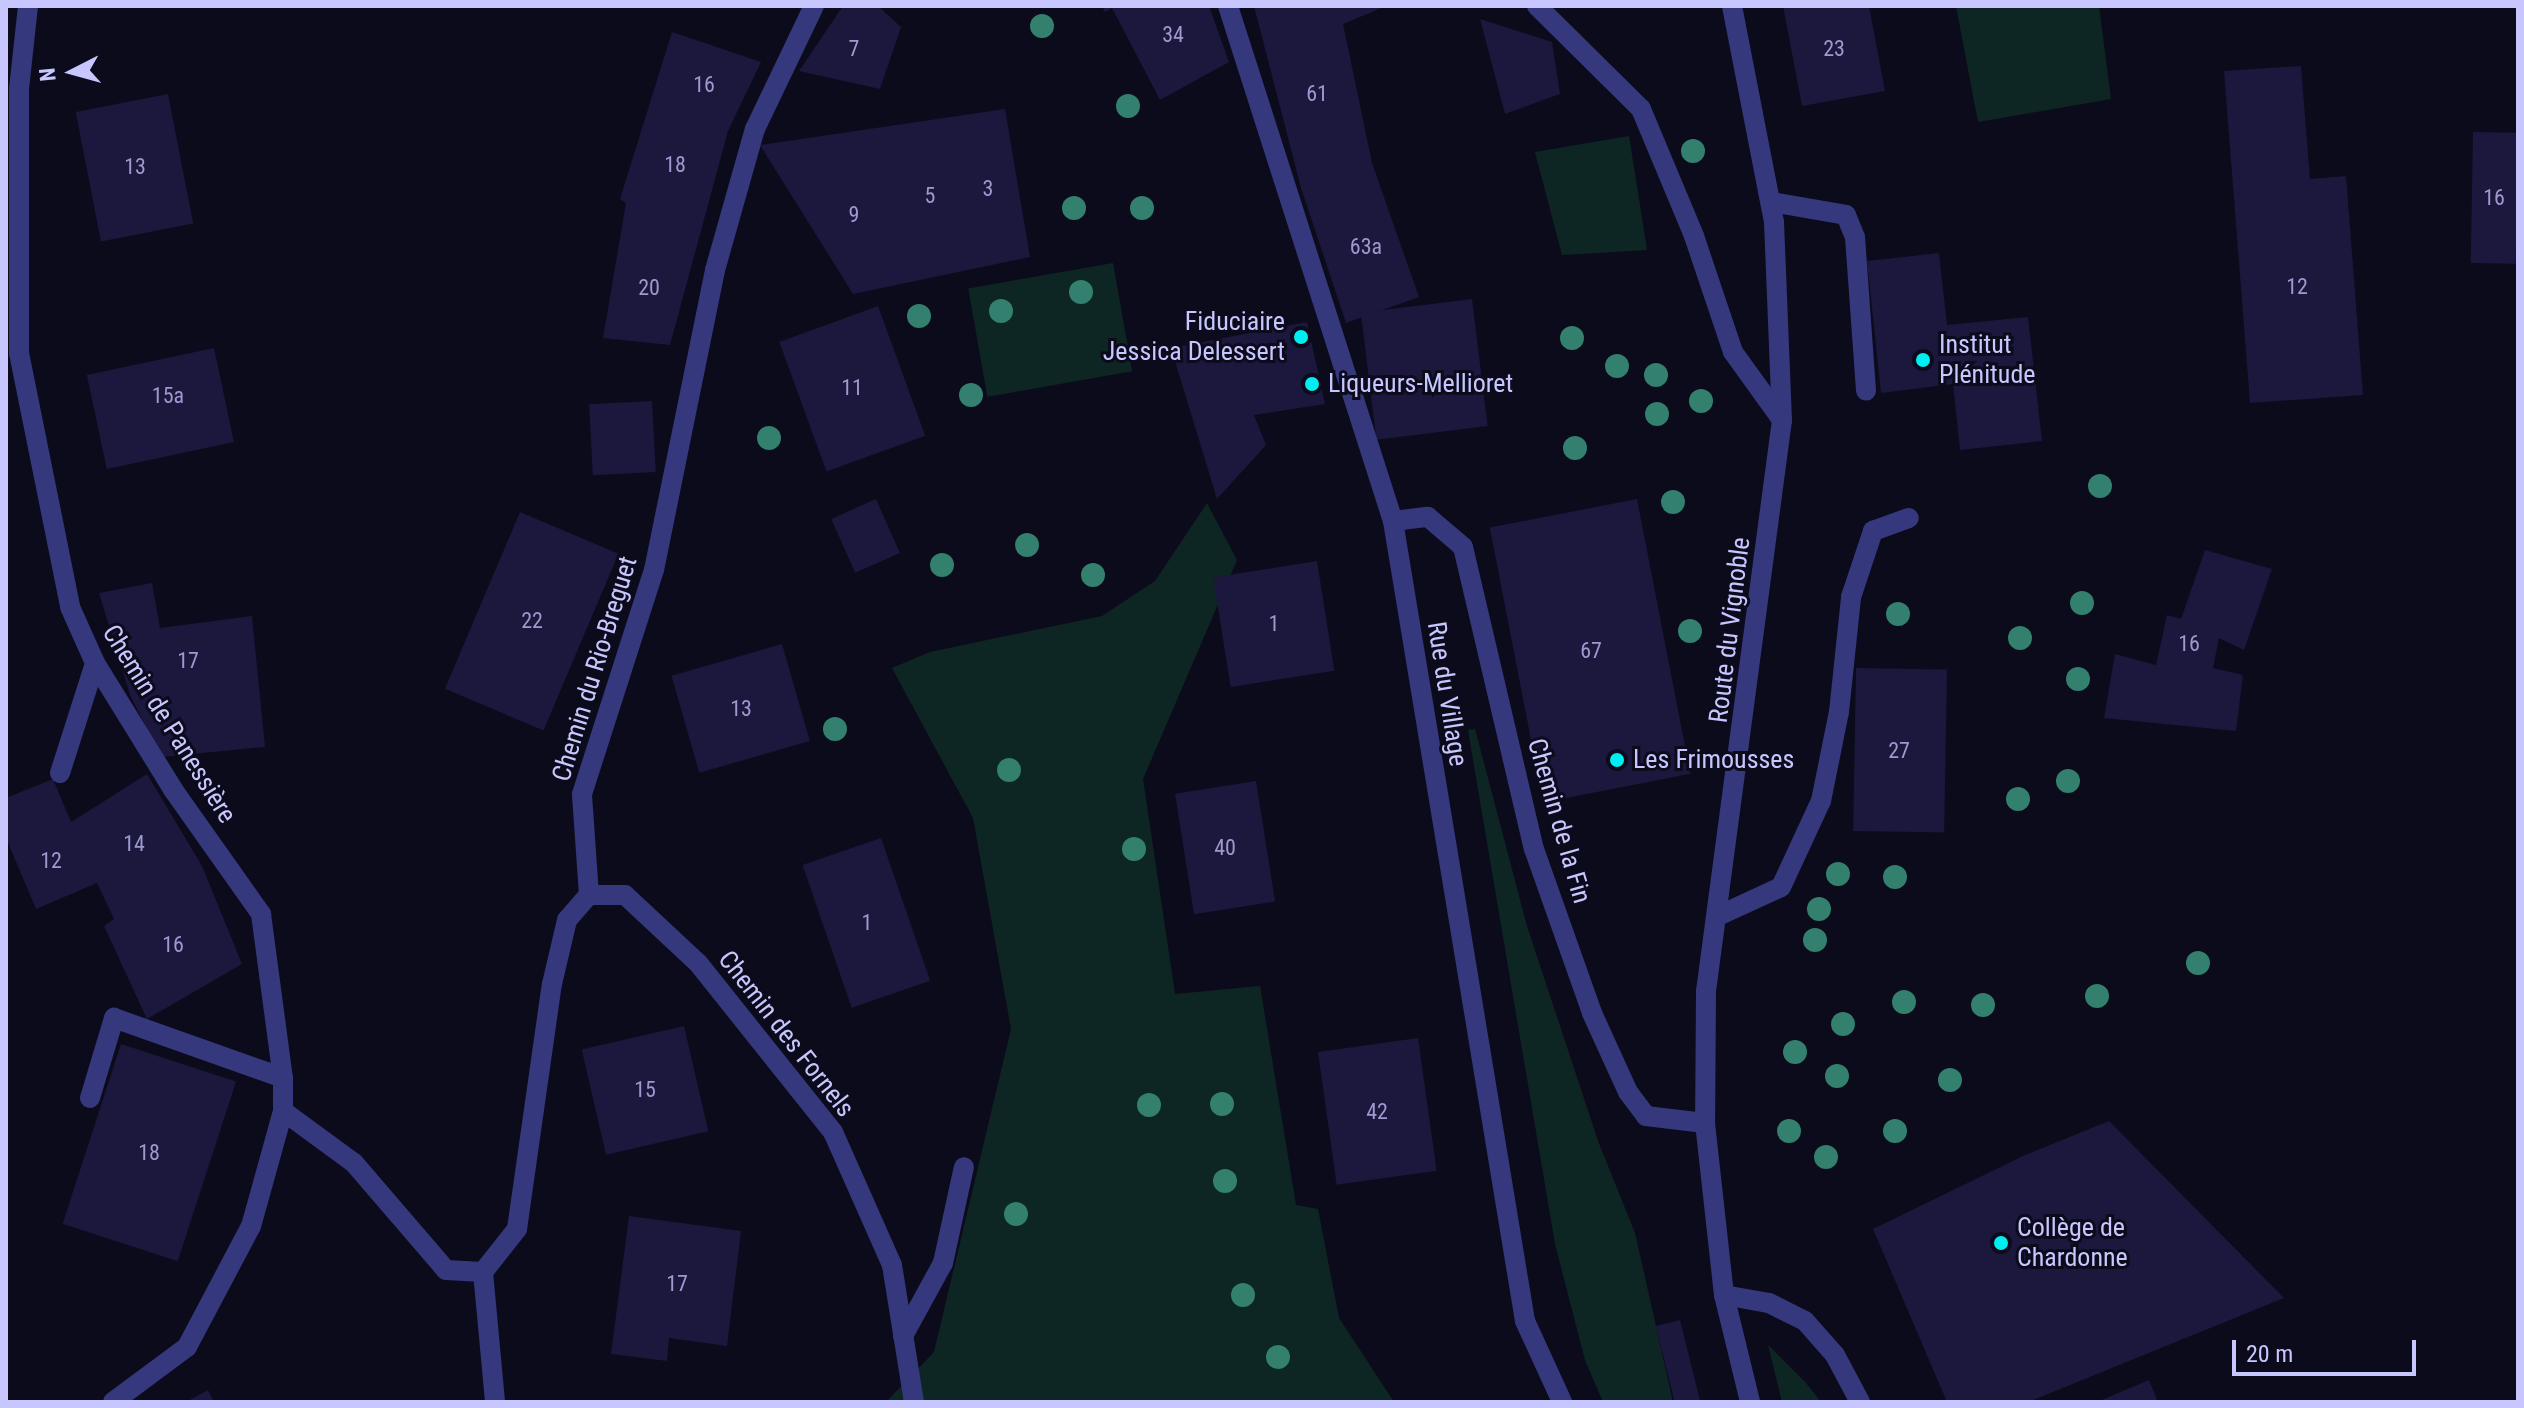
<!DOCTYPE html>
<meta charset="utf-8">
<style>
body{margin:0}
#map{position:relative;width:2524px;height:1408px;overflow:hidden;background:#0c0b1c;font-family:"Roboto Condensed",sans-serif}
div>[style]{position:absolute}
.green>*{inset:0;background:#0e2623;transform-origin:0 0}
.building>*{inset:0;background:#1b173d;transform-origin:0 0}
.service>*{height:20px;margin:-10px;padding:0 10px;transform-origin:10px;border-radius:10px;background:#35387c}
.minor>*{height:20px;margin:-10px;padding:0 10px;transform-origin:10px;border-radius:10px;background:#35387c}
.tertiary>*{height:20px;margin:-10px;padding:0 10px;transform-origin:10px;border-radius:10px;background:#35387c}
.trees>*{width:24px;height:24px;margin:-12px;border-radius:50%;background:#32806d}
.dots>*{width:22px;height:22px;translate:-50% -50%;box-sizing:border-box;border:4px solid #0c0b1c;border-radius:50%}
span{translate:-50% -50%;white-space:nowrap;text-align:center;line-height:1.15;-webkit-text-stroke:6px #0c0b1c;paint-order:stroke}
.number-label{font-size:22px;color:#9c9ace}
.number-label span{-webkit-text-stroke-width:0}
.poi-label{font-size:26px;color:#c7c6ff}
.right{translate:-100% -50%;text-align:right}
.left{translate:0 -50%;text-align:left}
.street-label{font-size:26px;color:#c7c6ff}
.frame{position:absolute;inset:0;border:8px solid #c7c6ff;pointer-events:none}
.north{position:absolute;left:32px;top:32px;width:80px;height:80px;-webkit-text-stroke:6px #0c0b1c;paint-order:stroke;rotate:264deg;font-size:22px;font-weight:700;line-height:32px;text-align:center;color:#c7c6ff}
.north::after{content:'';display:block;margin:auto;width:28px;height:36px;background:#c7c6ff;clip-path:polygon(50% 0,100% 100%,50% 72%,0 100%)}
.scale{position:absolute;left:2232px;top:1340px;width:184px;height:36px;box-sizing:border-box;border:4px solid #c7c6ff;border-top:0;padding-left:10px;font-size:24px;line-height:28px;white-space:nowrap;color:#c7c6ff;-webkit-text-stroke:6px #0c0b1c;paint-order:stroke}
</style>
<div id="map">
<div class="green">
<i style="clip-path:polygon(1956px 6px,2099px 6px,2111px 99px,1978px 122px)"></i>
<i style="clip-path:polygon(1629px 136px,1647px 250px,1562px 255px,1535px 152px)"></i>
<i style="left:1113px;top:263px;width:110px;height:147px;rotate:80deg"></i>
<i style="clip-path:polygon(1207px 503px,1237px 560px,1143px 779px,1175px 994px,1260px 986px,1296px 1205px,1318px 1209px,1339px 1318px,1394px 1402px,886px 1402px,934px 1352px,1011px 1029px,973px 818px,892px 668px,930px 652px,1102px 616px,1155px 581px)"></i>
<i style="clip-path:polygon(1475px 729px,1527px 926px,1598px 1141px,1635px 1233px,1673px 1402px,1603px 1402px,1585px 1360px,1555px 1244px,1468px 730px)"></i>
<i style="clip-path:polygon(1768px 1345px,1806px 1383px,1821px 1402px,1782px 1402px)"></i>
</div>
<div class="building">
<i style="clip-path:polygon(843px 6px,878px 6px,901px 27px,880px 89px,799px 71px)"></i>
<i style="clip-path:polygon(1102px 6px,1209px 6px,1229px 62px,1160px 100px,1112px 8px,1105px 12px)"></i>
<i style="clip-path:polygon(1254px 6px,1386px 6px,1343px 24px,1372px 163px,1419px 297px,1346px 323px,1301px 188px)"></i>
<i style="clip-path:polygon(1783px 6px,1869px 6px,1885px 91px,1802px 106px)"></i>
<i style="clip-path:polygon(1480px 19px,1552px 42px,1560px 94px,1505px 114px)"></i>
<i style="clip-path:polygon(672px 32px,761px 62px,728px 131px,670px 345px,603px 338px,626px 203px,620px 199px)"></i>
<i style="clip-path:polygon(2301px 66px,2310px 179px,2346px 176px,2363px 395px,2250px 403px,2224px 71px)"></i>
<i style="left:168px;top:94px;width:132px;height:94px;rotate:79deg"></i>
<i style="clip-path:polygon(1005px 109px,1030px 257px,853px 294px,760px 145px)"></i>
<i style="left:2473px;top:132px;width:45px;height:131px;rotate:1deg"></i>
<i style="clip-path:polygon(1939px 253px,1947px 325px,2028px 317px,2042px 441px,1960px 450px,1953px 384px,1881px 393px,1867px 261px)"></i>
<i style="left:1472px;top:299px;width:128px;height:112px;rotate:83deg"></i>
<i style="left:878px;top:306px;width:138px;height:105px;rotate:70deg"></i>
<i style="clip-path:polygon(1307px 322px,1325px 404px,1254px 415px,1266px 445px,1217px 499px,1171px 348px)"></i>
<i style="left:214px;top:348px;width:96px;height:130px;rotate:78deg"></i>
<i style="left:652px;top:401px;width:71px;height:63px;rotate:87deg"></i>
<i style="left:876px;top:499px;width:59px;height:49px;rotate:66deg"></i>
<i style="left:1637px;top:499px;width:280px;height:150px;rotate:79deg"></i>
<i style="left:520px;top:512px;width:107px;height:192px;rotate:23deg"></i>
<i style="clip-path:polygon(2205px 550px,2272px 569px,2244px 650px,2219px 638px,2213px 668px,2243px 675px,2236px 731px,2104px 718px,2115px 654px,2156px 665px,2167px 615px,2181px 619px)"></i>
<i style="left:1317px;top:561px;width:111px;height:105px;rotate:81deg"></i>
<i style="clip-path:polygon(152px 583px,160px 628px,252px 616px,265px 747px,161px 757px,130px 695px,99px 593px)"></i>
<i style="left:782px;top:644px;width:101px;height:115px;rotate:74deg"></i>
<i style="left:1856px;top:668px;width:91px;height:163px;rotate:1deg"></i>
<i style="clip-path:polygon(147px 774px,202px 866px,242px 964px,147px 1019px,104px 926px,114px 919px,97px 883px,36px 909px,6px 838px,6px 798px,53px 779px,71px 822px)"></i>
<i style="left:1256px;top:781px;width:122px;height:82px;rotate:81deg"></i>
<i style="left:881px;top:838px;width:151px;height:83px;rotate:71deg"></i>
<i style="left:684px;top:1026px;width:108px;height:105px;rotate:77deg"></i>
<i style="left:1418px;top:1038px;width:134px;height:101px;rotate:82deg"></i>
<i style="left:121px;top:1044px;width:121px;height:189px;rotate:18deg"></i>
<i style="clip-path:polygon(2109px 1121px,2284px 1298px,2028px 1402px,1947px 1402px,1873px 1229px,2023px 1156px)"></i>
<i style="clip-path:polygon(629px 1216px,741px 1231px,727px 1346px,669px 1338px,667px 1361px,611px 1354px)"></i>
<i style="left:1680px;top:1320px;width:84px;height:25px;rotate:76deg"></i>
<i style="clip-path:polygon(2149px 1380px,2158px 1402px,2097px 1402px)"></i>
<i style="clip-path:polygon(208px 1390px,214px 1402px,186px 1402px)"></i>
</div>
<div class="service">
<i style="left:1537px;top:6px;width:146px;rotate:44.7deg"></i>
<i style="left:1641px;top:109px;width:138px;rotate:67.3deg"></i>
<i style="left:1694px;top:236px;width:122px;rotate:71.4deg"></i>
<i style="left:1733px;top:352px;width:84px;rotate:54.2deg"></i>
<i style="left:1771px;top:202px;width:76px;rotate:9.8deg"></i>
<i style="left:1846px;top:215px;width:24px;rotate:68deg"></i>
<i style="left:1855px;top:237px;width:154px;rotate:85.9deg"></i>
<i style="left:60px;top:773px;width:115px;rotate:-72.3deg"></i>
<i style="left:1718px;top:916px;width:69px;rotate:-24.7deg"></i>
<i style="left:1781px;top:887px;width:95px;rotate:-65.1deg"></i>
<i style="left:1821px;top:801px;width:91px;rotate:-78.6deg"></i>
<i style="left:1839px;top:712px;width:116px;rotate:-84deg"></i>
<i style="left:1851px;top:597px;width:70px;rotate:-71.6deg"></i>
<i style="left:1873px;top:531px;width:38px;rotate:-20deg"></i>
<i style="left:90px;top:1098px;width:84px;rotate:-73.3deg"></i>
<i style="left:114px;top:1018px;width:179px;rotate:19.5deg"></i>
<i style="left:903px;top:1336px;width:83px;rotate:-61.3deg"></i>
<i style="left:943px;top:1263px;width:98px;rotate:-77.7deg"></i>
</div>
<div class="minor">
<i style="left:28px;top:6px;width:83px;rotate:96.2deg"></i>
<i style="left:19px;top:89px;width:264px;rotate:90deg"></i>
<i style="left:19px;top:353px;width:259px;rotate:78.6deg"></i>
<i style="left:70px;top:607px;width:61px;rotate:65.9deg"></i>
<i style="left:95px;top:663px;width:150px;rotate:58.3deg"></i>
<i style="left:174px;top:791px;width:151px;rotate:54.7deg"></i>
<i style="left:261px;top:914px;width:165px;rotate:82.4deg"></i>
<i style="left:283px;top:1078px;width:33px;rotate:90deg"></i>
<i style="left:283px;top:1111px;width:119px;rotate:105.5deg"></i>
<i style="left:251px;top:1226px;width:137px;rotate:117.9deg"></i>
<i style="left:187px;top:1347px;width:92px;rotate:143.4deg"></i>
<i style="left:1228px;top:6px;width:541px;rotate:72.24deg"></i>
<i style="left:1393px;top:521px;width:811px;rotate:80.63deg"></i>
<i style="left:1525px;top:1321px;width:89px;rotate:65.4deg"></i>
<i style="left:1393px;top:521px;width:35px;rotate:-7deg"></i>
<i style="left:1428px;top:517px;width:46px;rotate:40.6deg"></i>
<i style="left:1463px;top:547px;width:310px;rotate:76.8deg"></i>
<i style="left:1534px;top:849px;width:174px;rotate:70.5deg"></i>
<i style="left:1592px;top:1013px;width:87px;rotate:65.5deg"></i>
<i style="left:1628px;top:1092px;width:30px;rotate:53deg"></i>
<i style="left:1646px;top:1116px;width:59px;rotate:6.8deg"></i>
<i style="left:589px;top:895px;width:36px"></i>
<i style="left:625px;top:895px;width:100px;rotate:43deg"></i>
<i style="left:698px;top:963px;width:216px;rotate:51.4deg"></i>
<i style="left:833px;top:1132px;width:145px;rotate:66.1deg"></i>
<i style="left:892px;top:1265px;width:139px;rotate:80.9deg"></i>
<i style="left:283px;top:1111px;width:88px;rotate:36.2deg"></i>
<i style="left:354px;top:1163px;width:141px;rotate:49.3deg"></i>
<i style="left:446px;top:1270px;width:37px;rotate:3deg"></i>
<i style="left:483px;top:1272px;width:55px;rotate:-51.7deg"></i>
<i style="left:517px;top:1229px;width:247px;rotate:-81.9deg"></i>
<i style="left:552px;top:984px;width:66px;rotate:-76.8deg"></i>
<i style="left:567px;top:920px;width:33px;rotate:-49deg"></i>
<i style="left:589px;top:895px;width:101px;rotate:-94deg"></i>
<i style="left:582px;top:794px;width:235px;rotate:-72.2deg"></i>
<i style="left:654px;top:570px;width:306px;rotate:-78.5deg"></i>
<i style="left:715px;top:270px;width:147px;rotate:-74.2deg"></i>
<i style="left:755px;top:129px;width:136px;rotate:-64.4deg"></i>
<i style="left:483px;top:1272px;width:131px;rotate:84.7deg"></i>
<i style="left:1724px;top:1295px;width:46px;rotate:10.1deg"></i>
<i style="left:1769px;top:1303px;width:40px;rotate:26.6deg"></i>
<i style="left:1805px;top:1321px;width:45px;rotate:48.6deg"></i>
<i style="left:1835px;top:1355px;width:53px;rotate:62deg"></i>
</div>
<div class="tertiary">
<i style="left:1732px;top:6px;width:220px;rotate:79deg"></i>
<i style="left:1774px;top:222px;width:198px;rotate:87.7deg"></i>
<i style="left:1782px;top:420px;width:576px;rotate:97.58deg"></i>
<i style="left:1706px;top:991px;width:132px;rotate:90.4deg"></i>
<i style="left:1705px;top:1123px;width:173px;rotate:83.7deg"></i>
<i style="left:1724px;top:1295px;width:110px;rotate:76.3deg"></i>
</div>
<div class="trees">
<i style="left:1042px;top:26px"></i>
<i style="left:1128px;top:106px"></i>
<i style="left:1693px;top:151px"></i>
<i style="left:1074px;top:208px"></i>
<i style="left:1142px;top:208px"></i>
<i style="left:1081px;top:292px"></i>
<i style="left:1001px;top:311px"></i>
<i style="left:919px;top:316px"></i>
<i style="left:1572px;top:338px"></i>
<i style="left:1617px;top:366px"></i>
<i style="left:1656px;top:375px"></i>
<i style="left:971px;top:395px"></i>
<i style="left:1701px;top:401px"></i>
<i style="left:1657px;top:414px"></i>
<i style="left:769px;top:438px"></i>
<i style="left:1575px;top:448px"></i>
<i style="left:2100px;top:486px"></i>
<i style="left:1673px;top:502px"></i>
<i style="left:1027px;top:545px"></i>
<i style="left:942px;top:565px"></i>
<i style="left:1093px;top:575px"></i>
<i style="left:2082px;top:603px"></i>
<i style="left:1898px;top:614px"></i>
<i style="left:1690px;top:631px"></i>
<i style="left:2020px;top:638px"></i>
<i style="left:2078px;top:679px"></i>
<i style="left:835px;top:729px"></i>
<i style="left:1009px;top:770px"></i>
<i style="left:2068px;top:781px"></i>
<i style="left:2018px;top:799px"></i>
<i style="left:1134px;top:849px"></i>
<i style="left:1838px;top:874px"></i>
<i style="left:1895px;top:877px"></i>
<i style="left:1819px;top:909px"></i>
<i style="left:1815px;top:940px"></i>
<i style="left:2198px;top:963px"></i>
<i style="left:2097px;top:996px"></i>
<i style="left:1904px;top:1002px"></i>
<i style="left:1983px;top:1005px"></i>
<i style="left:1843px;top:1024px"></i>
<i style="left:1795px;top:1052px"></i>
<i style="left:1837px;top:1076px"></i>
<i style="left:1950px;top:1080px"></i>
<i style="left:1222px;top:1104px"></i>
<i style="left:1149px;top:1105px"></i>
<i style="left:1789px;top:1131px"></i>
<i style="left:1895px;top:1131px"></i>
<i style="left:1826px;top:1157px"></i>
<i style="left:1225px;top:1181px"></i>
<i style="left:1016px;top:1214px"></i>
<i style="left:1243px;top:1295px"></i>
<i style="left:1278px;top:1357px"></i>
</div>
<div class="dots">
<i style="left:1301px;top:337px;background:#00eef1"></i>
<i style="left:1923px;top:360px;background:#00eef1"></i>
<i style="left:1312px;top:384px;background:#00eef1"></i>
<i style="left:1617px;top:760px;background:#00eef1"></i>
<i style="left:2001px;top:1243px;background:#00eef1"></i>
</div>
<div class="number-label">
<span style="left:1173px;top:35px">34</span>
<span style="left:854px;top:49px">7</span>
<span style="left:1834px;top:49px">23</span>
<span style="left:704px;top:85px">16</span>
<span style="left:1317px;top:94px">61</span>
<span style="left:675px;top:165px">18</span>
<span style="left:135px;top:167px">13</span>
<span style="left:988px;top:189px">3</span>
<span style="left:930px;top:196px">5</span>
<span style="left:2494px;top:198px">16</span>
<span style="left:854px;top:215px">9</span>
<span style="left:1366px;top:247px">63a</span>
<span style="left:2297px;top:287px">12</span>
<span style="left:649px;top:288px">20</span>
<span style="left:852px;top:388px">11</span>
<span style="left:168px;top:396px">15a</span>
<span style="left:532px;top:621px">22</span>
<span style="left:1274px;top:624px">1</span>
<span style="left:2189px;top:644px">16</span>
<span style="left:1591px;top:651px">67</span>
<span style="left:188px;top:661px">17</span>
<span style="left:741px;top:709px">13</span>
<span style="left:1899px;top:751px">27</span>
<span style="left:134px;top:844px">14</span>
<span style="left:1225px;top:848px">40</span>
<span style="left:51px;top:861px">12</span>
<span style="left:867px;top:923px">1</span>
<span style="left:173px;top:945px">16</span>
<span style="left:645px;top:1090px">15</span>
<span style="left:1377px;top:1112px">42</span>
<span style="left:149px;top:1153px">18</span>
<span style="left:677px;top:1284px">17</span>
</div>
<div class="poi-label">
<span class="right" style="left:1285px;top:337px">Fiduciaire<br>Jessica Delessert</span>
<span class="left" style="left:1939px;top:360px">Institut<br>Plénitude</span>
<span class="left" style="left:1328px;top:384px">Liqueurs-Mellioret</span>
<span class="left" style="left:1633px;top:760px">Les Frimousses</span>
<span class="left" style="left:2017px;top:1243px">Collège de<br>Chardonne</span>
</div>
<div class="street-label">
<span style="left:1730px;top:630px;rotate:-83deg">Route du Vignoble</span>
<span style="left:595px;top:669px;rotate:-73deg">Chemin du Rio-Breguet</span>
<span style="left:1447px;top:694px;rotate:81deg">Rue du Village</span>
<span style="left:169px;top:724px;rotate:58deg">Chemin de Panessière</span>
<span style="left:1559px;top:821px;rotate:74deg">Chemin de la Fin</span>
<span style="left:786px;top:1034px;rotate:52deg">Chemin des Fornels</span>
</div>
<div class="frame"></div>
<div class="north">N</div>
<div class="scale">20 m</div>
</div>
